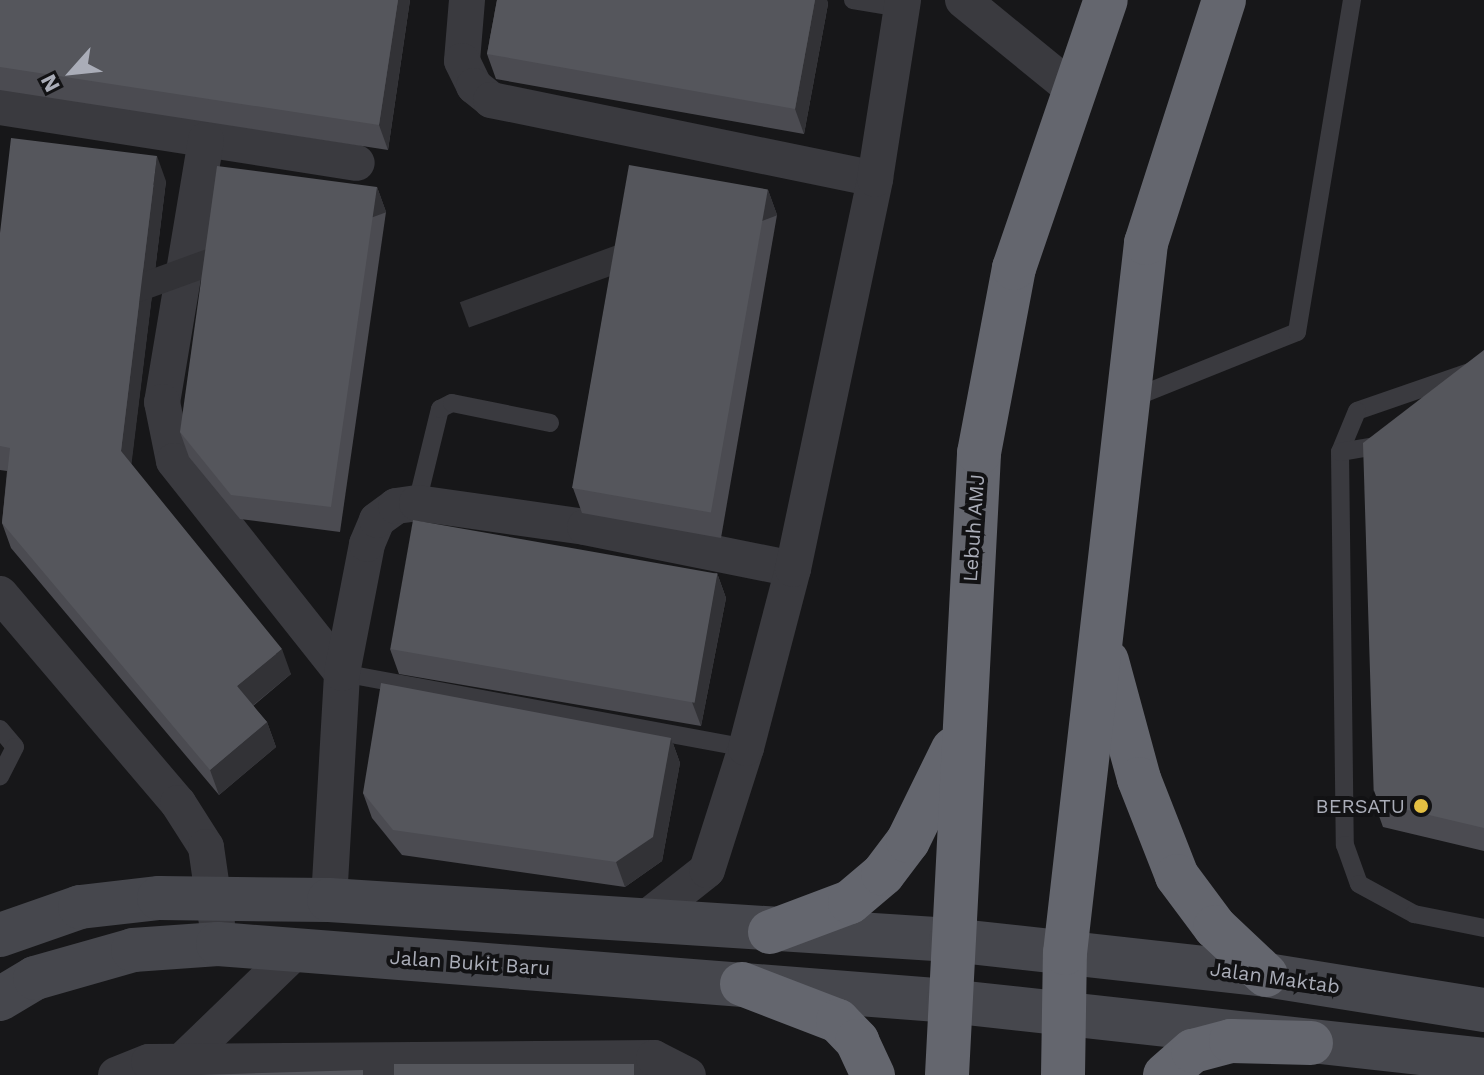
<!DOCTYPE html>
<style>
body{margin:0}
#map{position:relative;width:1484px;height:1075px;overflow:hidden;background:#171719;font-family:"Work Sans",sans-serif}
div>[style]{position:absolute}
.lane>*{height:18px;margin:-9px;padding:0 9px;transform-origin:9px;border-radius:9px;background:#3a3a3f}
.street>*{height:36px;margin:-18px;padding:0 18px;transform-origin:18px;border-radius:18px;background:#3a3a3f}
.secondary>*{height:44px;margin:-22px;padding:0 22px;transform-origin:22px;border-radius:22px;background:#46474d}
.highway>*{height:44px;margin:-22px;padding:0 22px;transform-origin:22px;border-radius:22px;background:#64666e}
.wall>*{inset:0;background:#4b4b51}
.shaded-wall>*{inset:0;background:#323236;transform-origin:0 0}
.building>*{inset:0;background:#55565c;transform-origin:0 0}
.dots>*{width:22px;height:22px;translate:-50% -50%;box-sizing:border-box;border:4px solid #121214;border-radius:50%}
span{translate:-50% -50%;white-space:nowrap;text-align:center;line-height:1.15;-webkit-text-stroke:8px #121214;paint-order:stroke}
.street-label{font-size:20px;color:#aaadb8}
.poi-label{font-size:20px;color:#aaadb8}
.right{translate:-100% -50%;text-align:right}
.north{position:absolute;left:32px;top:32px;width:80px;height:80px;-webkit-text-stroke:6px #121214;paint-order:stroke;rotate:243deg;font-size:22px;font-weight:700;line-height:32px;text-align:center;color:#aaadb8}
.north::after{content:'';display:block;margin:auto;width:28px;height:36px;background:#aaadb8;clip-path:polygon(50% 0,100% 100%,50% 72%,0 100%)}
</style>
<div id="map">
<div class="lane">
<i style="left:853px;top:0;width:49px;rotate:9.5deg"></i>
<i style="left:1484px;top:367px;width:134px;rotate:160.9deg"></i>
<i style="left:1357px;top:411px;width:44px;rotate:112.5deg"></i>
<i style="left:1340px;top:452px;width:393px;rotate:89.3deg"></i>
<i style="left:1345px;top:845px;width:41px;rotate:70.3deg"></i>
<i style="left:1359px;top:884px;width:63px;rotate:28.6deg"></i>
<i style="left:1414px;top:914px;width:71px;rotate:11.3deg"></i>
<i style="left:1128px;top:400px;width:182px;rotate:-21.9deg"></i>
<i style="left:1297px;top:332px;width:337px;rotate:-80.6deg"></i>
<i style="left:1340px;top:452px;width:49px;rotate:-9.5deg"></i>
<i style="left:417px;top:503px;width:97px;rotate:-76.3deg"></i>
<i style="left:440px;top:409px;width:13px;rotate:-27deg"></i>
<i style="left:452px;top:403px;width:100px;rotate:11.5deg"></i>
<i style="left:342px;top:673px;width:411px;rotate:10.5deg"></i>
<i style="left:0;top:729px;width:23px;rotate:50deg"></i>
<i style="left:15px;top:747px;width:33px;rotate:117deg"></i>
</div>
<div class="street">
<i style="left:467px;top:0;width:61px;rotate:94.7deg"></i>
<i style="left:462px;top:61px;width:28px;rotate:64deg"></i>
<i style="left:474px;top:86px;width:22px;rotate:39deg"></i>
<i style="left:491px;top:100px;width:392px;rotate:11.6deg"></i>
<i style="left:963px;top:0;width:141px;rotate:39.2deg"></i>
<i style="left:0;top:107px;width:361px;rotate:8.9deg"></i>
<i style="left:206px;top:140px;width:266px;rotate:99.5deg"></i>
<i style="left:162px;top:402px;width:60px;rotate:78.5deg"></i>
<i style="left:174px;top:461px;width:270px;rotate:51.6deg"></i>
<i style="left:0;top:594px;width:275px;rotate:49.6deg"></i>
<i style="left:178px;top:803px;width:52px;rotate:57.5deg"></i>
<i style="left:206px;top:847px;width:77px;rotate:81.8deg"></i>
<i style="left:329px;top:900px;width:227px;rotate:-86.7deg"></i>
<i style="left:342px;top:673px;width:131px;rotate:-79deg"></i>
<i style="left:367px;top:544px;width:26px;rotate:-67deg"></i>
<i style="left:377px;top:520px;width:24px;rotate:-36deg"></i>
<i style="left:396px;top:506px;width:21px;rotate:-8deg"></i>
<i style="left:417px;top:503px;width:170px;rotate:8.1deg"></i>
<i style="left:585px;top:527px;width:212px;rotate:11.4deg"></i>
<i style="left:640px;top:923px;width:85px;rotate:-38.3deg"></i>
<i style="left:707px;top:870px;width:128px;rotate:-72.3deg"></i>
<i style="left:746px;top:748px;width:185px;rotate:-75.3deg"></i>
<i style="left:793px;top:569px;width:399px;rotate:-78.1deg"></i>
<i style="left:875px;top:179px;width:181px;rotate:-81.1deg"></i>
<i style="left:181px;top:1062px;width:161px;rotate:-44deg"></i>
<i style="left:116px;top:1075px;width:35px;rotate:-22deg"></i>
<i style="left:149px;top:1062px;width:505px;rotate:-0.45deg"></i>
<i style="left:654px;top:1058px;width:38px;rotate:27deg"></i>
</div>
<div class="secondary">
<i style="left:0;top:935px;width:85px;rotate:-19.3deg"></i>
<i style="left:80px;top:907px;width:80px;rotate:-6.5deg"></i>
<i style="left:159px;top:898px;width:170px;rotate:0.7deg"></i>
<i style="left:329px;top:900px;width:623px;rotate:3.68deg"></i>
<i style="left:951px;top:940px;width:317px;rotate:6.3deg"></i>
<i style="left:1266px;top:975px;width:221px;rotate:9.1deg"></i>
<i style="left:0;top:999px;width:41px;rotate:-31deg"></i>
<i style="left:35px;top:978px;width:102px;rotate:-15.9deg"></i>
<i style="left:133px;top:950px;width:85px;rotate:-4deg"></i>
<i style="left:218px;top:944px;width:732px;rotate:4.46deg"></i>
<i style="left:948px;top:1001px;width:539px;rotate:6.28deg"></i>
</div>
<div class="highway">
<i style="left:1107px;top:661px;width:122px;rotate:74.8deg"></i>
<i style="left:1139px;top:779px;width:104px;rotate:68.6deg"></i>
<i style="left:1177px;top:876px;width:64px;rotate:53.3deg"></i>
<i style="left:1215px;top:927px;width:70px;rotate:43.3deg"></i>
<i style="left:770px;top:932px;width:85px;rotate:-20.6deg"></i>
<i style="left:850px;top:902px;width:43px;rotate:-40.3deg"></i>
<i style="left:883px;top:874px;width:41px;rotate:-52.9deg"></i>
<i style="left:908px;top:841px;width:102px;rotate:-63.9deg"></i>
<i style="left:742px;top:984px;width:103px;rotate:21.1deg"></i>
<i style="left:838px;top:1021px;width:28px;rotate:46deg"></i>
<i style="left:857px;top:1041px;width:38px;rotate:65deg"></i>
<i style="left:947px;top:1075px;width:623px;rotate:-87.05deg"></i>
<i style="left:979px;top:453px;width:188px;rotate:-79.3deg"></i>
<i style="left:1014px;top:268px;width:283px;rotate:-71.1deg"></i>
<i style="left:1063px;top:1075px;width:122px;rotate:-89.1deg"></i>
<i style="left:1065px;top:953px;width:715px;rotate:-83.49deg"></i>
<i style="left:1146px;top:243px;width:255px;rotate:-72.2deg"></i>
<i style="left:1165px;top:1075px;width:37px;rotate:-41deg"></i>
<i style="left:1193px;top:1051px;width:39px;rotate:-15deg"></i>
<i style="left:1231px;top:1041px;width:80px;rotate:1.4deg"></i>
</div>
<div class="wall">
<i style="clip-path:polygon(0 0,410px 0,388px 150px,0 90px)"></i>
<i style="clip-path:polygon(497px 0,827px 0,828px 4px,804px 134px,496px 79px,487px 54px)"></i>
<i style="clip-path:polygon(166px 181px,131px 464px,291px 674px,253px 706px,267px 722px,276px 747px,219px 795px,11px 548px,2px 523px,7px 471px,0 470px,0 233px)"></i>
<i style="clip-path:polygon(377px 187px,386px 212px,340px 532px,240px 519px,189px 457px,180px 432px)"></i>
<i style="clip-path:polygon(768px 190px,777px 215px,721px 538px,582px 513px,573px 488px)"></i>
<i style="clip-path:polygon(1484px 350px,1484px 851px,1383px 827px,1374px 802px)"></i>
<i style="clip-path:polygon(717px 573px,726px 598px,701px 726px,399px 674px,390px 649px)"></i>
<i style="clip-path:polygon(671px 738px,680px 763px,662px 861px,625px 887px,402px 855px,372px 818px,363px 793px)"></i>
</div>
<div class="shaded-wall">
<i style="clip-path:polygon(398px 0,410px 0,388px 150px,379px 125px)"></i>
<i style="clip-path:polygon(815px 0,827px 0,828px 4px,804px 134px,795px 109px)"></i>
<i style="clip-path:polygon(157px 156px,166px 181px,130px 476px,121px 451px)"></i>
<i style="left:377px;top:187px;width:27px;height:323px;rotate:70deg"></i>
<i style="left:768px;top:190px;width:27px;height:328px;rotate:70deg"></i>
<i style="clip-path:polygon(717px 573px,726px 598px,701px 726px,692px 702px)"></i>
<i style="clip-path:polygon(282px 649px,291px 674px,246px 711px,237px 686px)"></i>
<i style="clip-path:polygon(267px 722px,276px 747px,219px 795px,210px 770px)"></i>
<i style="clip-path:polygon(671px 738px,680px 763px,662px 861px,625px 887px,616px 862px)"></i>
</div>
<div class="building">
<i style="clip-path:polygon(0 0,398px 0,379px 125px,0 67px)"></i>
<i style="clip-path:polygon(497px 0,815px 0,795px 109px,487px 54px)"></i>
<i style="clip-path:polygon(11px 138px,157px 156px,121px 451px,282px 649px,237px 686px,267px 722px,210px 770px,2px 523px,10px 448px,0 446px,0 233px)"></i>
<i style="left:629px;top:165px;width:141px;height:328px;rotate:10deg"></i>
<i style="clip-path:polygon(217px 166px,377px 187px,331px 507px,231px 495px,180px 432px)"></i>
<i style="clip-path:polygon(1484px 350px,1484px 828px,1374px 802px,1363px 443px)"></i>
<i style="left:413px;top:520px;width:309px;height:131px;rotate:10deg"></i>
<i style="clip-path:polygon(381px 683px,671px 738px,653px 837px,616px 862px,393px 830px,363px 793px)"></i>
<i style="left:394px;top:1064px;width:240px;height:11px"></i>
<i style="clip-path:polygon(363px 1070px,363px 1075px,201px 1075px)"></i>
</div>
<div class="dots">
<i style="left:1421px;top:806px;background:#e5c042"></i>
</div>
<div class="street-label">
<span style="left:974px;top:528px;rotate:-86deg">Lebuh AMJ</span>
<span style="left:470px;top:963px;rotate:4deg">Jalan Bukit Baru</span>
<span style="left:1275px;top:978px;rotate:8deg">Jalan Maktab</span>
</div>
<div class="poi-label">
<span class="right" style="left:1405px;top:806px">BERSATU</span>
</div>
<div class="north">N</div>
</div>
